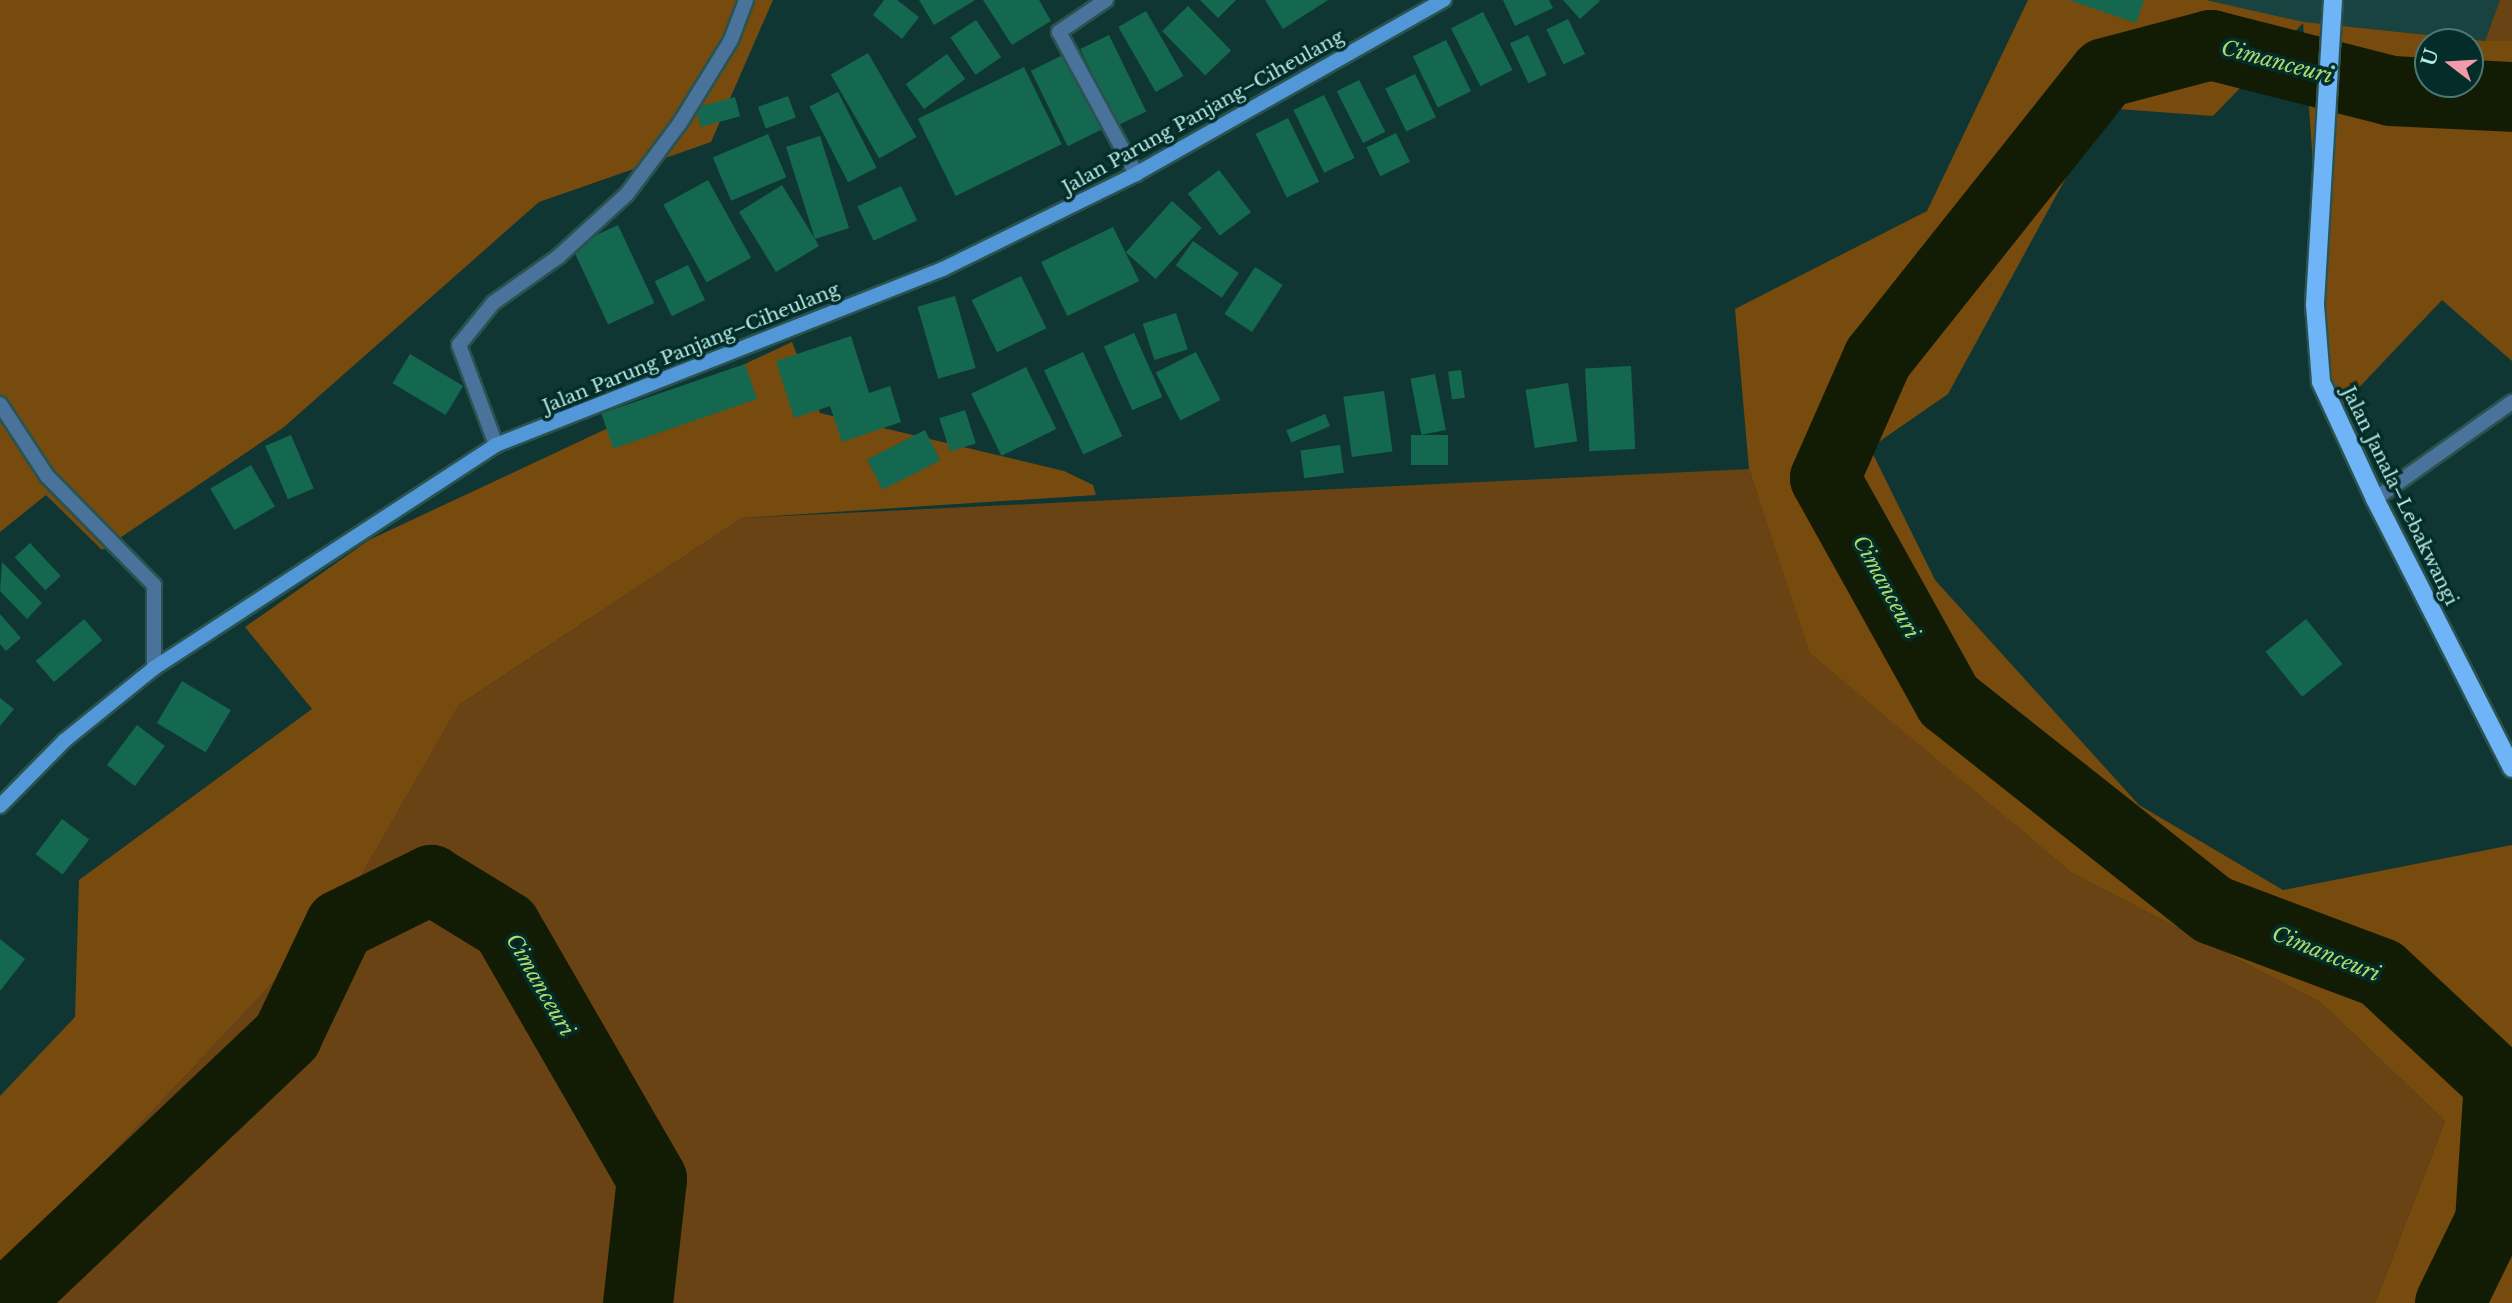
<!DOCTYPE html>
<meta charset="utf-8">
<style>
body{margin:0}
#map{position:relative;width:2512px;height:1303px;overflow:hidden;background:#103633;font-family:"Libre Baskerville",serif}
div>[style]{position:absolute}
.built>*{inset:0;background:#194340}
.green>*{inset:0;background:#694313}
.forest>*{inset:0;background:#774a0e}
.river>*{height:70px;margin:-35px;padding:0 35px;transform-origin:35px;border-radius:35px;background:#121c04}
.building>*{inset:0;background:#14684f;transform-origin:0 0}
.roads{filter:drop-shadow(2px 0 #2a534f) drop-shadow(-2px 0 #2a534f) drop-shadow(0 2px #2a534f) drop-shadow(0 -2px #2a534f)}
.street>*{height:14px;margin:-7px;padding:0 7px;transform-origin:7px;border-radius:7px;background:#49739b}
.secondary>*{height:14px;margin:-7px;padding:0 7px;transform-origin:7px;border-radius:7px;background:#5298d8}
.primary>*{height:18px;margin:-9px;padding:0 9px;transform-origin:9px;border-radius:9px;background:#6eb4f6}
span{translate:-50% -50%;white-space:nowrap;text-align:center;line-height:1.15;-webkit-text-stroke:7px #042c29;paint-order:stroke}
.street-label{font-size:19px;color:#b5e9e3}
.water-label{font-size:21px;color:#acda6e;font-style:italic}
.north{position:absolute;left:2414px;top:28px;width:70px;height:70px;box-sizing:border-box;background:#042c29;border:2px solid #4b7873;border-radius:50%;rotate:287deg;font-size:19px;font-weight:700;line-height:28px;text-align:center;color:#b5e9e3}
.north::after{content:'';display:block;margin:auto;width:24px;height:32px;background:#f39aaa;clip-path:polygon(50% 0,100% 100%,50% 72%,0 100%)}
</style>
<div id="map">
<div class="built">
<i style="clip-path:polygon(2206px 0,2500px 0,2485px 41px,2304px 22px)"></i>
</div>
<div class="green">
<i style="clip-path:polygon(2500px 0,2512px 0,2512px 41px,2485px 41px)"></i>
<i style="clip-path:polygon(1749px 469px,1811px 653px,2072px 873px,2320px 1002px,2445px 1121px,2375px 1303px,0 1303px,0 1273px,342px 909px,459px 705px,742px 518px)"></i>
</div>
<div class="forest">
<i style="clip-path:polygon(0 0,773px 0,711px 142px,539px 202px,284px 427px,102px 550px,46px 495px,0 532px)"></i>
<i style="clip-path:polygon(evenodd,2028px 0,2206px 0,2304px 22px,2485px 41px,2512px 41px,2512px 361px,2442px 300px,2331px 417px,2303px 23px,2213px 116px,2104px 108px,1948px 394px,1870px 448px,1935px 580px,2139px 805px,2283px 890px,2512px 845px,2512px 1303px,2375px 1303px,2445px 1121px,2320px 1002px,2072px 873px,1810px 653px,1749px 469px,1735px 309px,1927px 211px,2028px 0,2428px 42px,2470px 42px,2470px 84px,2428px 84px,2428px 42px)"></i>
<i style="clip-path:polygon(792px 342px,820px 413px,1064px 471px,1093px 485px,1096px 495px,742px 518px,459px 705px,342px 909px,0 1273px,0 1096px,75px 1017px,79px 880px,312px 709px,245px 627px,369px 540px)"></i>
</div>
<div class="river">
<i style="left:6px;top:1303px;width:388px;rotate:-43.5deg"></i>
<i style="left:287px;top:1036px;width:123px;rotate:-64.5deg"></i>
<i style="left:340px;top:925px;width:102px;rotate:-26.3deg"></i>
<i style="left:431px;top:880px;width:88px;rotate:31.5deg"></i>
<i style="left:506px;top:926px;width:292px;rotate:60deg"></i>
<i style="left:652px;top:1179px;width:125px;rotate:96.4deg"></i>
<i style="left:2450px;top:1303px;width:91px;rotate:-64deg"></i>
<i style="left:2490px;top:1221px;width:138px;rotate:-86.3deg"></i>
<i style="left:2499px;top:1083px;width:161px;rotate:-137deg"></i>
<i style="left:2381px;top:973px;width:179px;rotate:-159.4deg"></i>
<i style="left:2213px;top:910px;width:337px;rotate:-141.6deg"></i>
<i style="left:1949px;top:701px;width:255px;rotate:-119.1deg"></i>
<i style="left:1825px;top:478px;width:131px;rotate:-66.2deg"></i>
<i style="left:1878px;top:358px;width:364px;rotate:-51.5deg"></i>
<i style="left:2105px;top:73px;width:110px;rotate:-14.8deg"></i>
<i style="left:2211px;top:45px;width:186px;rotate:14.3deg"></i>
<i style="left:2391px;top:91px;width:121px;rotate:2.8deg"></i>
</div>
<div class="building">
<i style="clip-path:polygon(884px 0,897px 0,919px 17px,902px 39px,873px 15px)"></i>
<i style="clip-path:polygon(919px 0,975px 0,934px 25px)"></i>
<i style="clip-path:polygon(983px 0,1039px 0,1051px 21px,1012px 45px)"></i>
<i style="clip-path:polygon(1200px 0,1236px 0,1218px 18px)"></i>
<i style="clip-path:polygon(1265px 0,1328px 0,1283px 29px)"></i>
<i style="clip-path:polygon(1503px 0,1549px 0,1553px 8px,1515px 26px)"></i>
<i style="clip-path:polygon(1563px 0,1599px 0,1600px 1px,1580px 19px)"></i>
<i style="clip-path:polygon(2069px 0,2144px 0,2136px 23px)"></i>
<i style="left:1188px;top:6px;width:62px;height:36px;rotate:46deg"></i>
<i style="left:1146px;top:11px;width:75px;height:32px;rotate:60deg"></i>
<i style="left:1483px;top:12px;width:65px;height:36px;rotate:63deg"></i>
<i style="left:1568px;top:19px;width:39px;height:24px;rotate:64deg"></i>
<i style="left:976px;top:20px;width:45px;height:31px;rotate:56deg"></i>
<i style="left:1109px;top:35px;width:85px;height:32px;rotate:64deg"></i>
<i style="left:1528px;top:35px;width:44px;height:20px;rotate:65deg"></i>
<i style="left:1446px;top:40px;width:57px;height:37px;rotate:64deg"></i>
<i style="left:868px;top:53px;width:97px;height:43px;rotate:60deg"></i>
<i style="left:947px;top:54px;width:31px;height:51px;rotate:54deg"></i>
<i style="left:1065px;top:54px;width:84px;height:38px;rotate:64deg"></i>
<i style="left:1024px;top:67px;width:86px;height:118px;rotate:64deg"></i>
<i style="left:1415px;top:74px;width:48px;height:33px;rotate:64deg"></i>
<i style="left:1359px;top:80px;width:58px;height:25px;rotate:63deg"></i>
<i style="left:838px;top:92px;width:85px;height:32px;rotate:63deg"></i>
<i style="left:1324px;top:95px;width:70px;height:34px;rotate:64deg"></i>
<i style="left:788px;top:96px;width:23px;height:32px;rotate:70deg"></i>
<i style="left:735px;top:97px;width:20px;height:41px;rotate:75deg"></i>
<i style="left:1288px;top:118px;width:71px;height:36px;rotate:64deg"></i>
<i style="left:1396px;top:133px;width:32px;height:33px;rotate:64deg"></i>
<i style="left:768px;top:134px;width:47px;height:60px;rotate:67deg"></i>
<i style="clip-path:polygon(820px 136px,849px 228px,815px 239px,819px 246px,776px 272px,739px 212px,782px 185px,815px 239px,786px 147px)"></i>
<i style="left:1219px;top:170px;width:53px;height:39px;rotate:53deg"></i>
<i style="left:708px;top:180px;width:89px;height:51px;rotate:61deg"></i>
<i style="left:901px;top:186px;width:38px;height:48px;rotate:65deg"></i>
<i style="left:1172px;top:201px;width:40px;height:69px;rotate:42deg"></i>
<i style="left:618px;top:225px;width:86px;height:51px;rotate:65deg"></i>
<i style="left:1113px;top:227px;width:60px;height:80px;rotate:64deg"></i>
<i style="left:1193px;top:241px;width:56px;height:30px;rotate:35deg"></i>
<i style="left:688px;top:265px;width:39px;height:37px;rotate:64deg"></i>
<i style="left:1255px;top:267px;width:33px;height:56px;rotate:33deg"></i>
<i style="left:1021px;top:276px;width:58px;height:55px;rotate:64deg"></i>
<i style="left:955px;top:296px;width:75px;height:39px;rotate:74deg"></i>
<i style="left:1176px;top:313px;width:38px;height:35px;rotate:72deg"></i>
<i style="left:1134px;top:333px;width:70px;height:33px;rotate:66deg"></i>
<i style="clip-path:polygon(851px 336px,869px 393px,890px 386px,901px 422px,842px 442px,830px 406px,794px 418px,776px 361px)"></i>
<i style="left:1083px;top:352px;width:93px;height:43px;rotate:65deg"></i>
<i style="left:1196px;top:352px;width:54px;height:45px;rotate:63deg"></i>
<i style="left:410px;top:354px;width:62px;height:34px;rotate:31deg"></i>
<i style="left:745px;top:364px;width:37px;height:152px;rotate:71deg"></i>
<i style="left:1631px;top:366px;width:83px;height:46px;rotate:87deg"></i>
<i style="left:1026px;top:367px;width:69px;height:61px;rotate:64deg"></i>
<i style="left:1461px;top:370px;width:28px;height:13px;rotate:82deg"></i>
<i style="left:1435px;top:374px;width:57px;height:25px;rotate:79deg"></i>
<i style="left:1568px;top:383px;width:59px;height:43px;rotate:81deg"></i>
<i style="left:1384px;top:391px;width:61px;height:41px;rotate:82deg"></i>
<i style="left:965px;top:410px;width:35px;height:27px;rotate:72deg"></i>
<i style="left:1325px;top:414px;width:13px;height:42px;rotate:67deg"></i>
<i style="left:925px;top:430px;width:34px;height:65px;rotate:63deg"></i>
<i style="left:291px;top:435px;width:58px;height:28px;rotate:67deg"></i>
<i style="left:1448px;top:435px;width:30px;height:37px;rotate:90deg"></i>
<i style="left:1340px;top:445px;width:28px;height:40px;rotate:82deg"></i>
<i style="left:251px;top:465px;width:48px;height:47px;rotate:60deg"></i>
<i style="left:30px;top:543px;width:45px;height:21px;rotate:47deg"></i>
<i style="clip-path:polygon(2px 562px,42px 603px,27px 619px,0 591px)"></i>
<i style="clip-path:polygon(0 614px,21px 638px,6px 651px,0 644px)"></i>
<i style="left:84px;top:619px;width:28px;height:64px;rotate:49deg"></i>
<i style="left:2306px;top:619px;width:58px;height:52px;rotate:51deg"></i>
<i style="left:182px;top:681px;width:57px;height:49px;rotate:31deg"></i>
<i style="clip-path:polygon(0 698px,14px 709px,0 726px)"></i>
<i style="left:137px;top:725px;width:35px;height:50px;rotate:37deg"></i>
<i style="left:62px;top:819px;width:34px;height:44px;rotate:37deg"></i>
<i style="clip-path:polygon(0 939px,25px 959px,0 991px)"></i>
</div>
<div class="roads">
<div class="street">
<i style="left:1106px;top:0;width:57px;rotate:145.8deg"></i>
<i style="left:1059px;top:32px;width:162px;rotate:61.5deg"></i>
<i style="left:0;top:404px;width:86px;rotate:56.9deg"></i>
<i style="left:47px;top:476px;width:153px;rotate:45.5deg"></i>
<i style="left:154px;top:585px;width:83px;rotate:90deg"></i>
<i style="left:496px;top:445px;width:107px;rotate:-110.3deg"></i>
<i style="left:459px;top:345px;width:54px;rotate:-51deg"></i>
<i style="left:493px;top:303px;width:80px;rotate:-35.3deg"></i>
<i style="left:558px;top:257px;width:93px;rotate:-42.4deg"></i>
<i style="left:627px;top:194px;width:89px;rotate:-53.3deg"></i>
<i style="left:680px;top:123px;width:97px;rotate:-58.4deg"></i>
<i style="left:731px;top:40px;width:43px;rotate:-69.4deg"></i>
<i style="left:2375px;top:499px;width:168px;rotate:-35.3deg"></i>
</div>
<div class="secondary">
<i style="left:0;top:806px;width:91px;rotate:-45.4deg"></i>
<i style="left:64px;top:741px;width:116px;rotate:-39deg"></i>
<i style="left:154px;top:668px;width:408px;rotate:-33.1deg"></i>
<i style="left:496px;top:445px;width:480px;rotate:-21.5deg"></i>
<i style="left:943px;top:269px;width:215px;rotate:-26.2deg"></i>
<i style="left:1136px;top:174px;width:354px;rotate:-29.5deg"></i>
</div>
<div class="primary">
<i style="left:2333px;top:0;width:306px;rotate:93.4deg"></i>
<i style="left:2315px;top:305px;width:77px;rotate:85.5deg"></i>
<i style="left:2321px;top:382px;width:129px;rotate:65.2deg"></i>
<i style="left:2375px;top:499px;width:302px;rotate:63deg"></i>
</div>
</div>
<div class="street-label">
<span style="left:1203px;top:112px;rotate:-29deg">Jalan Parung Panjang–Ciheulang</span>
<span style="left:691px;top:348px;rotate:-22deg">Jalan Parung Panjang–Ciheulang</span>
<span style="left:2400px;top:496px;rotate:64deg">Jalan Janala–Lebakwangi</span>
</div>
<div class="water-label">
<span style="left:2277px;top:62px;rotate:15deg">Cimanceuri</span>
<span style="left:1886px;top:587px;rotate:61deg">Cimanceuri</span>
<span style="left:2326px;top:954px;rotate:22deg">Cimanceuri</span>
<span style="left:540px;top:985px;rotate:60deg">Cimanceuri</span>
</div>
<div class="north">U</div>
</div>
